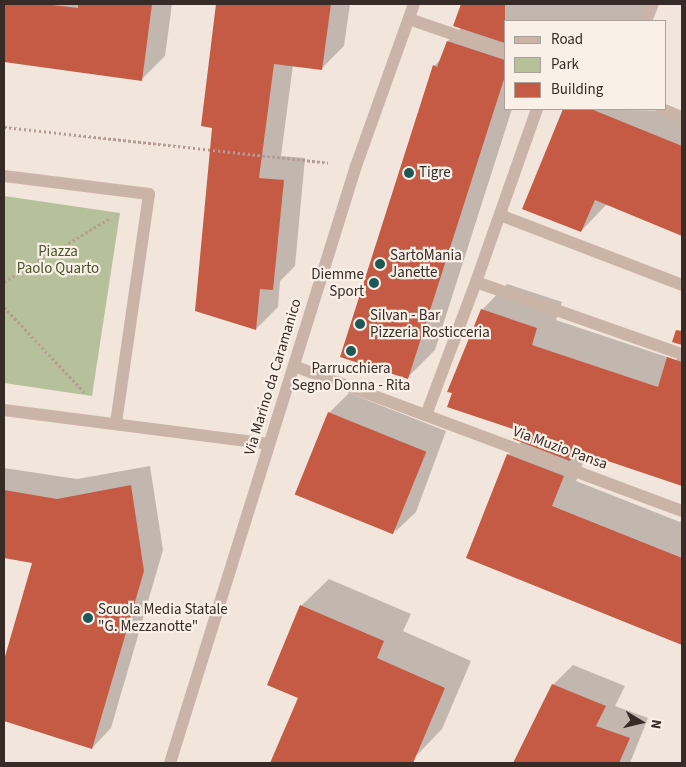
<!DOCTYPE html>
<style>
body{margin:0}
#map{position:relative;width:686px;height:767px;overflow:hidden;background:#f2e5db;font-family:"Source Sans 3",sans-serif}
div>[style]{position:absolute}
.green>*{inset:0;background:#b6c19b}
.shadow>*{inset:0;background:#0003}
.building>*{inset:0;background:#c65b45;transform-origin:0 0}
.path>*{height:3px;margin-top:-1.5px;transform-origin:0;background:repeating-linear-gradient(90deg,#b59e91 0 2.5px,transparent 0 5px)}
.minor>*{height:12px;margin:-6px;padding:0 6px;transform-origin:6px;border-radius:6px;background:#cab4a7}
.dots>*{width:14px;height:14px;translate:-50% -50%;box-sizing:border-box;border:2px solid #f9f0e7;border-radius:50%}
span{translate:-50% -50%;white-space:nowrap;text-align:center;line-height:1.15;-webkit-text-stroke:4.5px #f9f0e7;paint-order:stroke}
.poi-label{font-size:15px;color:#362b27}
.left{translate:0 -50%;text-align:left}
.right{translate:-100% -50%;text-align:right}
.park-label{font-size:15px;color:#48542b}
.street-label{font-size:15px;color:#362b27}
.frame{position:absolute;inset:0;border:5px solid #362b27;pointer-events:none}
.legend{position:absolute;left:504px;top:20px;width:162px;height:90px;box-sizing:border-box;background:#f9f0e7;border:1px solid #aba19a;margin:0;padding:6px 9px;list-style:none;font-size:15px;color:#362b27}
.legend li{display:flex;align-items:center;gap:10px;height:25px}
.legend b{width:25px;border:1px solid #aba19a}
.north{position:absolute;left:616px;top:697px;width:50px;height:50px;-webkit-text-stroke:4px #f9f0e7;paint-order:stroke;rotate:99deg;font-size:14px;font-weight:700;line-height:20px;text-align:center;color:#362b27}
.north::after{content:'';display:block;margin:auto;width:18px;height:22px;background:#362b27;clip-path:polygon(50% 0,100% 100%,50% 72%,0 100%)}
</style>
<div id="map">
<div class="green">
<i style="clip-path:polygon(4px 196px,120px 213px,92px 396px,4px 383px)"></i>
</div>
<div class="shadow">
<i style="clip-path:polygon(4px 4px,172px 4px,165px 56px,141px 80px,4px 61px)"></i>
<i style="clip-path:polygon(218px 4px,350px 4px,344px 46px,322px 68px,293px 65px,281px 156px,305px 158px,295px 266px,280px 281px,278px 307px,256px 329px,214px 126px,202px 125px)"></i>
<i style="clip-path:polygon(463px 4px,650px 4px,644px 21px,505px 21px,505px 109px,512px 109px,435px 350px,407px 378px,434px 66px,442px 58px,448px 41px,462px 27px,455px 25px)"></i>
<i style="clip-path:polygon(565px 109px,682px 111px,682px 235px,607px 204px,581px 231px,524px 208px)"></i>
<i style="clip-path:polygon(507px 284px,562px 302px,556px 320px,676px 360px,682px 354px,682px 484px,587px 453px,576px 481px,680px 522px,682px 519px,682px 644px,467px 558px,508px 455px,522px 441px,482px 310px)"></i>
<i style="clip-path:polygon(349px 393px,446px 431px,416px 512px,396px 531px,329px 413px)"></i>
<i style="clip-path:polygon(150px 466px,163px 550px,111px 728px,92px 748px,4px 720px,4px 664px,34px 562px,4px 557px,4px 468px,77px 479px)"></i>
<i style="clip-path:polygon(329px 579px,411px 614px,403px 631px,471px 661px,442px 729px,415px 757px,395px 748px,389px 763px,271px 763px,299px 697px,301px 606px)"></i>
<i style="clip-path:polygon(573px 665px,625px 686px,615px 706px,648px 718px,630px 763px,514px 763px,553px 685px)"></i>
</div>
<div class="building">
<i style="clip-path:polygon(4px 4px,44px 4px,78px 8px,78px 4px,152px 4px,142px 81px,4px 62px)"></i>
<i style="clip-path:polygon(216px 4px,331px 4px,322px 70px,274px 64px,259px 178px,284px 180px,273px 290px,260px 289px,256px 330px,195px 311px,212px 128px,201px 126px)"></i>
<i style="clip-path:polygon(461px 4px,505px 4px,505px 43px,453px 26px)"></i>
<i style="clip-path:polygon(447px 41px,505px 60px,505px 76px,408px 379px,340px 357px,433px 65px,437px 67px)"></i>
<i style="clip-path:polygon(563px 109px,591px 109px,682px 146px,682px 236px,595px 200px,581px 232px,522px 209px)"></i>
<i style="clip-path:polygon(481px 309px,537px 328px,532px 345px,658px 387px,667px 357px,682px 362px,682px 486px,575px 450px,570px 461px,513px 439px,516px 430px,447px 407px,452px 393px,447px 392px)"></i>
<i style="clip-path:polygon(676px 330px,682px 331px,682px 345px,672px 342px)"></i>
<i style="left:328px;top:412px;width:106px;height:89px;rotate:22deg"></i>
<i style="clip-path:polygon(507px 454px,564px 476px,552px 506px,682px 558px,682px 645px,466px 558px)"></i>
<i style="clip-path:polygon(131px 485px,144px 571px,92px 749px,4px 721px,4px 660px,32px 563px,4px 558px,4px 490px,57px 499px)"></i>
<i style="clip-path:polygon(300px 605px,384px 641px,377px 658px,445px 688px,413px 763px,270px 763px,298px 698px,267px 685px)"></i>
<i style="clip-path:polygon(552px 684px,606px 706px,596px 726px,630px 738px,619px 763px,513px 763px)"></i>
</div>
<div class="path">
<i style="left:4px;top:127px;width:326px;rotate:6.3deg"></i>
<i style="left:4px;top:282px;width:124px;rotate:-31.1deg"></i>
<i style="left:4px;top:307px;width:117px;rotate:46.7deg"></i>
</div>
<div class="minor">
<i style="left:409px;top:19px;width:102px;rotate:19deg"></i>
<i style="left:646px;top:21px;width:18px;rotate:-68deg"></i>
<i style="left:662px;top:109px;width:22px;rotate:22deg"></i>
<i style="left:4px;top:176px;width:146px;rotate:7.1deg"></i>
<i style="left:149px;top:194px;width:232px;rotate:98.2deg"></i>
<i style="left:500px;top:215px;width:195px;rotate:21deg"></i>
<i style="left:476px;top:282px;width:183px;rotate:-70.6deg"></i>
<i style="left:294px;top:366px;width:414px;rotate:20.5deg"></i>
<i style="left:4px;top:410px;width:267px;rotate:7.3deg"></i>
<i style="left:426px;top:415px;width:142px;rotate:-69.4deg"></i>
<i style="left:476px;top:282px;width:218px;rotate:19.3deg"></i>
<i style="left:170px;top:763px;width:625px;rotate:-72.7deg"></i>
<i style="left:356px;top:166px;width:172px;rotate:-70.3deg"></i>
</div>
<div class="dots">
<i style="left:409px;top:173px;background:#1d5757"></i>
<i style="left:380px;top:264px;background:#1d5757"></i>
<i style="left:374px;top:283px;background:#1d5757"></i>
<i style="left:360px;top:324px;background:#1d5757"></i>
<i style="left:351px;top:351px;background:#1d5757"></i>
<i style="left:88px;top:618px;background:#1d5757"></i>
</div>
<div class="poi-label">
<span class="left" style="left:419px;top:173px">Tigre</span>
<span class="left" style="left:390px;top:264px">SartoMania<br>Janette</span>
<span class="right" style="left:364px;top:283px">Diemme<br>Sport</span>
<span class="left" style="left:370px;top:324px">Silvan - Bar<br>Pizzeria Rosticceria</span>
<span style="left:351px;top:377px">Parrucchiera<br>Segno Donna - Rita</span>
<span class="left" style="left:98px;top:618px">Scuola Media Statale<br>"G. Mezzanotte"</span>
</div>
<div class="park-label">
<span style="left:58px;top:260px">Piazza<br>Paolo Quarto</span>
</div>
<div class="street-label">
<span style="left:273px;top:377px;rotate:-73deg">Via Marino da Caramanico</span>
<span style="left:560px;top:448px;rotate:20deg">Via Muzio Pansa</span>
</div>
<div class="frame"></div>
<ul class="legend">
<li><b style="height:6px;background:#cab4a7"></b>Road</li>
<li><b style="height:14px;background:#b6c19b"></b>Park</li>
<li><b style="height:14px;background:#c65b45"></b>Building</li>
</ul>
<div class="north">N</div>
</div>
